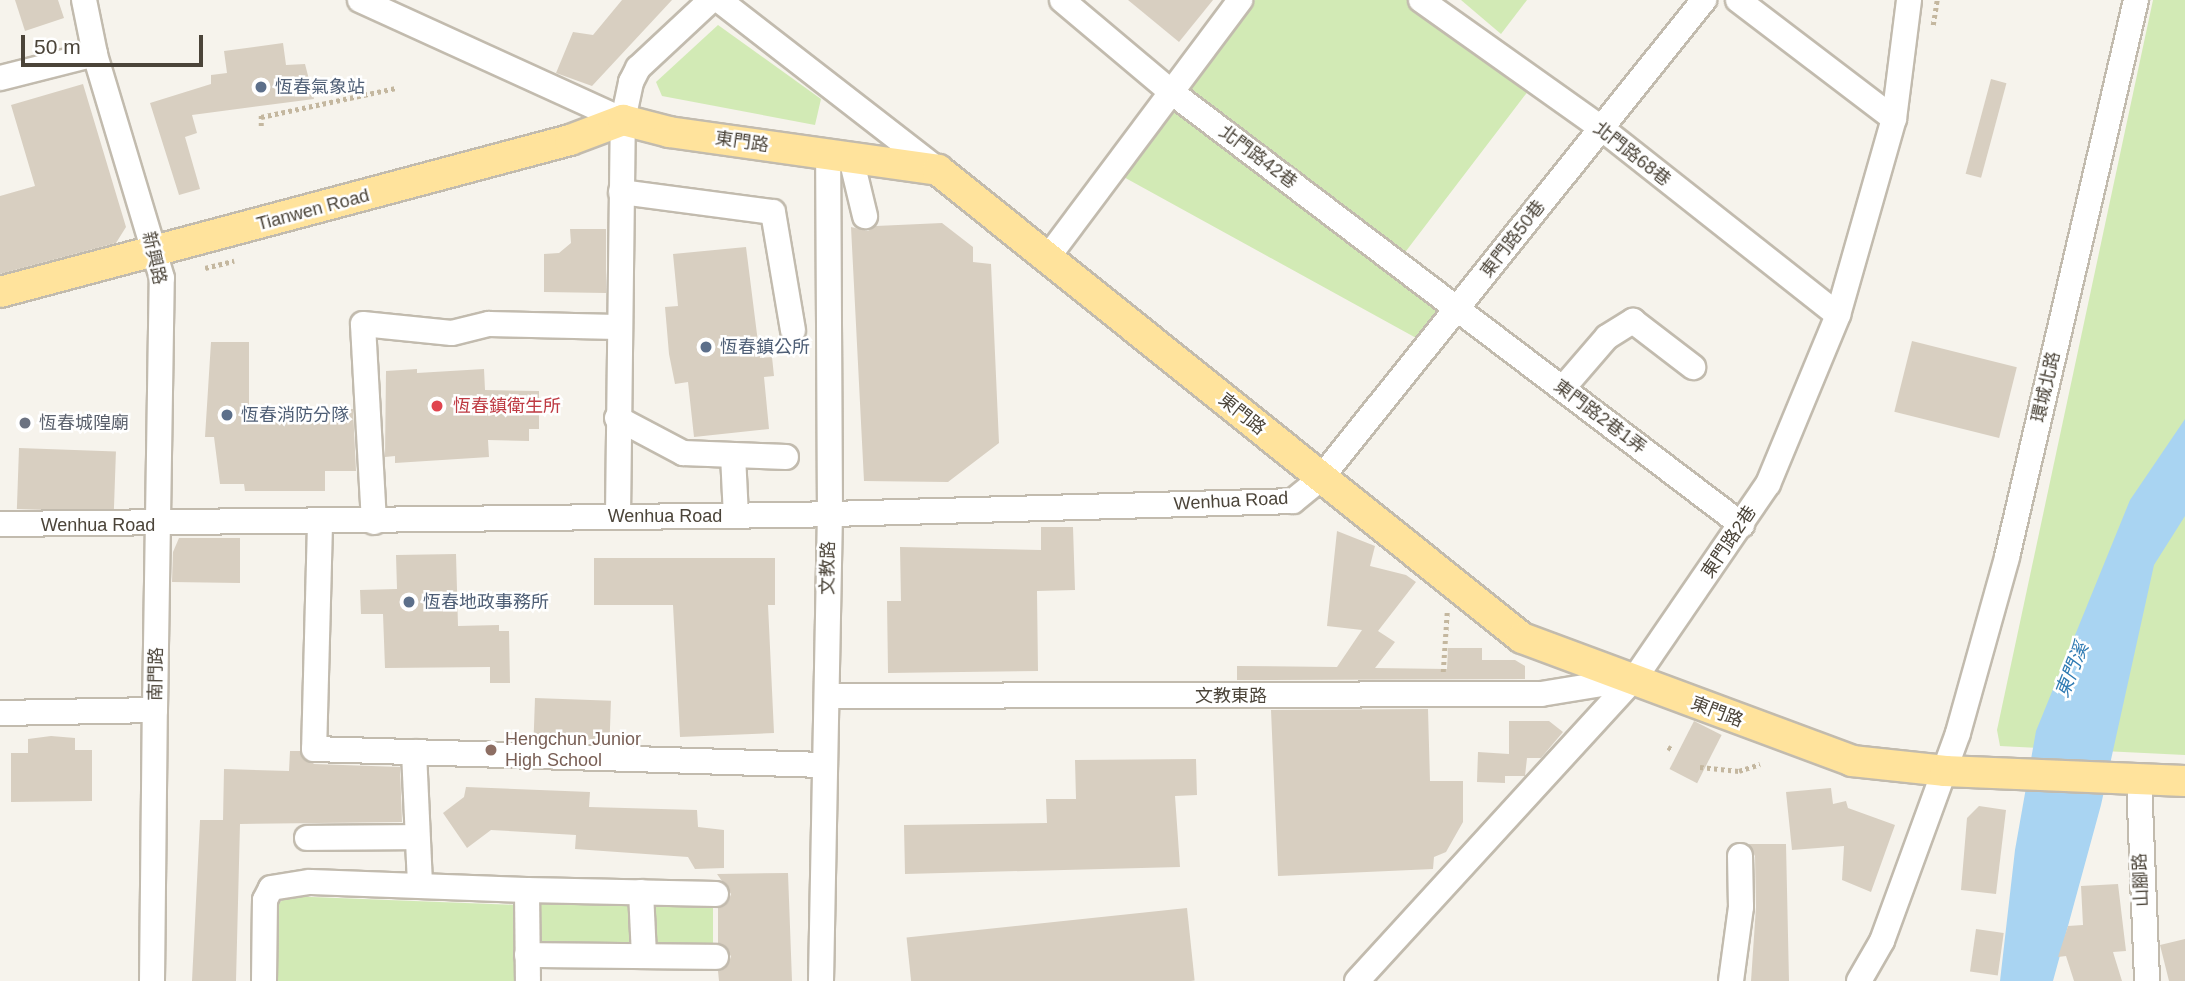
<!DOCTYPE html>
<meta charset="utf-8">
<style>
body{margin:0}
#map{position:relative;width:2185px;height:981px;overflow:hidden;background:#f6f3ec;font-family:Arial,"Noto Sans TC",sans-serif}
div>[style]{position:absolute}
.green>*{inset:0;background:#d2eab5;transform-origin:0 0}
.water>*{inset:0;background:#a9d4f2}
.building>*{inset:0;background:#d8cfc1;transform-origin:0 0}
.path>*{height:4.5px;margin-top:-2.25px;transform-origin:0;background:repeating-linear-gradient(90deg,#c4b79f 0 3.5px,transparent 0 7px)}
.roads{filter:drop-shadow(2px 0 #c2bbae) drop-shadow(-2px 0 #c2bbae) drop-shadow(0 2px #c2bbae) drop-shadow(0 -2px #c2bbae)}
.minor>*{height:24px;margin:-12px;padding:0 12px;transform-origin:12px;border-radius:12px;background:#fff}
.major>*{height:30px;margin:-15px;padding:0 15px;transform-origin:15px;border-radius:15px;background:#ffe39c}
.dots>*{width:19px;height:19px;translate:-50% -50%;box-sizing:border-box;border:4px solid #fff;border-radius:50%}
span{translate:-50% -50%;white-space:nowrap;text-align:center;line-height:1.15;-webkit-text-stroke:5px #fff;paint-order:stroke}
.service-label{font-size:18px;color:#4e5e75}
.left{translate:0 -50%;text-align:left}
.street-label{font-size:18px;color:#4b4439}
.health-label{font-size:18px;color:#be3a42}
.worship-label{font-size:18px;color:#5b616d}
.education-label{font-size:18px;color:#785e54}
.water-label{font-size:19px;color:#2e7ab2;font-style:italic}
.scale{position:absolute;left:21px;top:35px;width:182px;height:32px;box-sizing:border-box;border:4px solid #4b4439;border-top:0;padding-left:9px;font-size:21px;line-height:24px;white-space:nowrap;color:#4b4439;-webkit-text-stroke:5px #fff;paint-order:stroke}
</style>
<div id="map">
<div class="green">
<i style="clip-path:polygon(1255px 0,1426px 0,1532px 86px,1403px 255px,1448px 296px,1418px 339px,1120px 175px)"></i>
<i style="clip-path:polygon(1461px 0,1527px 0,1501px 34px)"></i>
<i style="clip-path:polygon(2153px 0,2185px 0,2185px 755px,2000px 746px,1997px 730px)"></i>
<i style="clip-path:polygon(718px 25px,821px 99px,815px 125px,662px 96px,656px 82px)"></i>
<i style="clip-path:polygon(286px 896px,518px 905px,519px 981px,272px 981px,275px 908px)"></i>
<i style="left:538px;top:900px;width:96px;height:47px"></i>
<i style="left:649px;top:900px;width:64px;height:48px"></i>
</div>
<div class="water">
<i style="clip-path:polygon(2185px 419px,2185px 516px,2154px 565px,2101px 805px,2053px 981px,2000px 981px,2015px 850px,2036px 731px,2130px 500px)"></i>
</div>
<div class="building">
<i style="clip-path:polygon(15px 0,58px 0,64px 18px,25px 31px)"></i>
<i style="clip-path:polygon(622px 0,672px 0,592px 86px,556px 73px,573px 32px,593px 35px)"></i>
<i style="clip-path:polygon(1128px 0,1213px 0,1179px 42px)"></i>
<i style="clip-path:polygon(283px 43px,286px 65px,305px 64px,314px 99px,192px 115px,197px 133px,185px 137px,200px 189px,179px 195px,150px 103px,211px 84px,211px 75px,227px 73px,224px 51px)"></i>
<i style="left:1991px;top:79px;width:16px;height:98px;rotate:15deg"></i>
<i style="clip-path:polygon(83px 84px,126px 227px,116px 243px,0 274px,0 196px,35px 186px,11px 105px)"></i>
<i style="clip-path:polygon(942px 223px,973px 247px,973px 262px,991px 264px,999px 443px,948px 482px,864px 481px,851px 227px,868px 231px,876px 226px)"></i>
<i style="clip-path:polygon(570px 229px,606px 229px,606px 293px,544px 292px,544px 254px,559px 253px,571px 243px)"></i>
<i style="clip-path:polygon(746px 247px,760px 358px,772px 357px,774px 376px,764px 377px,769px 429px,694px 437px,688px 382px,675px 384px,669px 354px,665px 307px,678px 306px,673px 254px)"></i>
<i style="left:1912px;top:341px;width:108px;height:73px;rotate:14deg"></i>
<i style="clip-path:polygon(211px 342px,249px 342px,249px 420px,317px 420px,317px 409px,353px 409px,356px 471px,325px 471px,325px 491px,245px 491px,244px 484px,220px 484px,214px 437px,205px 437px)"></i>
<i style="clip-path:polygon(417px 369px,417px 373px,484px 369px,485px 390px,539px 391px,539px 429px,529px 429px,529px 441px,488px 440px,489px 457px,395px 463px,395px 456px,385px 457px,386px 371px)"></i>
<i style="left:19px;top:448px;width:97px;height:61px;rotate:2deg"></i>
<i style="clip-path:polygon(1041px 527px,1073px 527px,1075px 590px,1037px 591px,1038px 671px,888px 673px,887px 601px,901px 601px,900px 547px,1041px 550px)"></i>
<i style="clip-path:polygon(1337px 531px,1375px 546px,1370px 566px,1406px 575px,1416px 582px,1378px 631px,1395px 642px,1375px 668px,1447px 669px,1448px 648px,1482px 648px,1482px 660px,1515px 660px,1525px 666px,1525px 679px,1237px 680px,1237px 666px,1337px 667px,1362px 630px,1327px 626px)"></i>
<i style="clip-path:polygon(179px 538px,240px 538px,240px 583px,172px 582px,173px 552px)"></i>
<i style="clip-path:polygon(456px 554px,458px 626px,499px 625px,499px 631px,509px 631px,510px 683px,490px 683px,490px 667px,385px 668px,383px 614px,361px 614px,360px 590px,397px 589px,396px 555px)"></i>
<i style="clip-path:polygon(594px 558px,775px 558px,775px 605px,768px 605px,774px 733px,680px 737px,673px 605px,594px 605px)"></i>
<i style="left:535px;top:698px;width:76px;height:40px;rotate:2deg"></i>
<i style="clip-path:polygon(1428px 709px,1430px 781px,1463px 781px,1463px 822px,1446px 852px,1434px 857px,1433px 869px,1278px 876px,1271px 710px)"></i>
<i style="clip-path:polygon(1509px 721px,1549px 721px,1563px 732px,1541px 758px,1527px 758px,1525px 776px,1505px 776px,1505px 783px,1477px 782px,1478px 752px,1509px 754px)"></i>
<i style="left:1694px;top:721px;width:31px;height:54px;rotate:27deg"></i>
<i style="clip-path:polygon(51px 736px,75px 738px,75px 750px,92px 750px,92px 801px,11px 802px,11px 753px,28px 753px,28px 739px)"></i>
<i style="clip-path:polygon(290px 751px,300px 751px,314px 764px,400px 767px,402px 822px,240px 824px,236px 981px,192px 981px,200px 820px,223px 820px,224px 769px,289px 771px)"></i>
<i style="clip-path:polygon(1196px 759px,1197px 795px,1175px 796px,1180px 867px,905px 874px,904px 825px,1047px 823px,1046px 799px,1076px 799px,1075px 760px)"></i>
<i style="clip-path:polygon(466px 787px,590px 792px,589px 807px,697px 810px,698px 827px,724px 830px,724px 868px,695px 869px,688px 857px,575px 849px,576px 835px,491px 830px,467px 848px,443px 813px,464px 797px)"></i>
<i style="clip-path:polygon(1831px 788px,1833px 804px,1846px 801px,1848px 808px,1895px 825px,1871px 892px,1842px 880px,1844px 846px,1792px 850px,1786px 792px)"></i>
<i style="clip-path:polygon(1979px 806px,2006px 810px,1996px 894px,1961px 890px,1967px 818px)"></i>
<i style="clip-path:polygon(1748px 844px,1786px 844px,1789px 981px,1751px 981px,1756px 907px,1755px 856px)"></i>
<i style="clip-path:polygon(788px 873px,792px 981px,719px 981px,718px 971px,728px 965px,731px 956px,718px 943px,718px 908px,728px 902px,731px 894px,717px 874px)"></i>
<i style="clip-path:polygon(2118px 884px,2126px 951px,2113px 952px,2122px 981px,2074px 981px,2066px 956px,2058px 957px,2068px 926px,2083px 925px,2081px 886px)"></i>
<i style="left:1187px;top:908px;width:73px;height:282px;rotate:84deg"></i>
<i style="left:1976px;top:929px;width:28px;height:43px;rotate:8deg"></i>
<i style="clip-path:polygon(2185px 939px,2185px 981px,2169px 981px,2160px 945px)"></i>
</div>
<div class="path">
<i style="left:1933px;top:25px;width:25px;rotate:-81deg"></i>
<i style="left:261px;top:117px;width:138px;rotate:-12.1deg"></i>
<i style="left:261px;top:126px;width:14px;rotate:-90deg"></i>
<i style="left:205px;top:268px;width:30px;rotate:-14deg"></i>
<i style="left:1443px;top:672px;width:61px;rotate:-86.2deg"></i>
<i style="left:1668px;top:747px;width:6px;rotate:31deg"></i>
<i style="left:1700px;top:767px;width:39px;rotate:6deg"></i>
<i style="left:1739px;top:771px;width:22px;rotate:-18deg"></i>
</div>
<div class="roads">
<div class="minor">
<i style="left:360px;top:0;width:289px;rotate:24.5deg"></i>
<i style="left:719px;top:0;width:277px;rotate:37.8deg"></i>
<i style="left:1062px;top:0;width:141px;rotate:40.1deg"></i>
<i style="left:1170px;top:91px;width:718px;rotate:37.19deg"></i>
<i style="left:1421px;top:0;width:219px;rotate:35.4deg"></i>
<i style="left:1600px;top:127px;width:303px;rotate:38.3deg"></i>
<i style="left:1738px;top:0;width:196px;rotate:37.3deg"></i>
<i style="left:0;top:78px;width:98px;rotate:-14.2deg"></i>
<i style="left:851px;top:158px;width:60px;rotate:76.4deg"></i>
<i style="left:621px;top:192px;width:153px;rotate:7.5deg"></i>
<i style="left:773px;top:212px;width:120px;rotate:80.4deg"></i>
<i style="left:1048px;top:257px;width:321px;rotate:-53.2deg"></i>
<i style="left:1563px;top:388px;width:67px;rotate:-49.2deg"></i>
<i style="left:1607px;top:337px;width:31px;rotate:-32deg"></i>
<i style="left:1633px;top:321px;width:76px;rotate:37.5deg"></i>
<i style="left:617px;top:418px;width:75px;rotate:27.9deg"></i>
<i style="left:683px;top:453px;width:103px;rotate:2.2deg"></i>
<i style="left:733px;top:455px;width:61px;rotate:87.2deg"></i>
<i style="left:618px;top:516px;width:396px;rotate:-89.3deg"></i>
<i style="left:623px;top:120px;width:39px;rotate:-78deg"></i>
<i style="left:631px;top:82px;width:16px;rotate:-63deg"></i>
<i style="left:638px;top:68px;width:100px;rotate:-43deg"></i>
<i style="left:374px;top:522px;width:198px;rotate:-93.2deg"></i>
<i style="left:363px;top:324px;width:89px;rotate:5.8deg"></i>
<i style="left:452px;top:333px;width:38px;rotate:-14deg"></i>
<i style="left:489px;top:324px;width:128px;rotate:1.3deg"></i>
<i style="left:0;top:524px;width:795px;rotate:-0.65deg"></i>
<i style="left:795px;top:515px;width:498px;rotate:-1.6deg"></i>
<i style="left:1293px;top:501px;width:36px;rotate:-39deg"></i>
<i style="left:1321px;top:478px;width:613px;rotate:-51.3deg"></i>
<i style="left:320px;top:524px;width:225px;rotate:91.5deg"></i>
<i style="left:314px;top:749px;width:510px;rotate:1.8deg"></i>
<i style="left:827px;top:696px;width:714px;rotate:-0.16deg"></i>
<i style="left:1541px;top:694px;width:93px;rotate:-9.3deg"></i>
<i style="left:0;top:713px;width:155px;rotate:-1.1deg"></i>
<i style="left:155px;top:710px;width:432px;rotate:-89.1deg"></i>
<i style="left:162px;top:278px;width:234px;rotate:-106.7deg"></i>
<i style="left:95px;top:54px;width:55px;rotate:-101.5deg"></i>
<i style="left:414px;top:752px;width:133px;rotate:87.4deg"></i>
<i style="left:2139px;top:780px;width:201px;rotate:87.7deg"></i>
<i style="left:307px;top:838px;width:110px;rotate:-0.5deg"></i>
<i style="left:527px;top:890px;width:189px;rotate:1.2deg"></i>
<i style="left:641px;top:892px;width:64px;rotate:87.3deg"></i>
<i style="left:527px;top:955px;width:189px;rotate:0.6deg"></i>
<i style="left:152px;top:981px;width:271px;rotate:-89.4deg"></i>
<i style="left:264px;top:981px;width:81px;rotate:-89.3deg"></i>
<i style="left:265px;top:900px;width:13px;rotate:-63deg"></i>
<i style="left:271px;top:888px;width:39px;rotate:-9deg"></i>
<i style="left:310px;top:882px;width:217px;rotate:2.1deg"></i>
<i style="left:527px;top:890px;width:91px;rotate:89.4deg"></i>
<i style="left:821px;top:981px;width:467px;rotate:-88.9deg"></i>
<i style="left:830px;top:514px;width:360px;rotate:-90.3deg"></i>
<i style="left:1357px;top:981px;width:411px;rotate:-47.5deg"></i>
<i style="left:1635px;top:678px;width:235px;rotate:-55.6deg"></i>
<i style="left:1768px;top:484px;width:183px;rotate:-67.5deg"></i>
<i style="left:1838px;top:315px;width:204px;rotate:-74.1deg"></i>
<i style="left:1894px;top:119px;width:120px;rotate:-82.8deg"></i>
<i style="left:1731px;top:981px;width:75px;rotate:-82.3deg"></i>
<i style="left:1741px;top:907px;width:51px;rotate:-91.1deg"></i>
<i style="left:1859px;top:981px;width:46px;rotate:-60.1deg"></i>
<i style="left:1882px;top:941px;width:221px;rotate:-69.9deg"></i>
<i style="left:1958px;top:733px;width:183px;rotate:-74.4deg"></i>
<i style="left:2007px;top:557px;width:572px;rotate:-76.96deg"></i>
</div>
<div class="major">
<i style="left:0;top:292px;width:590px;rotate:-14.93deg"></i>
<i style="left:570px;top:140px;width:57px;rotate:-20.7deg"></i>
<i style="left:623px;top:120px;width:48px;rotate:14.6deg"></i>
<i style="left:669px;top:132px;width:272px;rotate:8deg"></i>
<i style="left:938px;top:170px;width:748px;rotate:38.71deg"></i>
<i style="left:1522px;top:638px;width:352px;rotate:20.4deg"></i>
<i style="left:1852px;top:761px;width:94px;rotate:6.1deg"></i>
<i style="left:1945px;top:771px;width:240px;rotate:2.4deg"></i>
</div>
</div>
<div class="dots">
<i style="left:261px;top:87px;background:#5c6f8a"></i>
<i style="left:706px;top:347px;background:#5c6f8a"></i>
<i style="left:437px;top:406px;background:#e0444e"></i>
<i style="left:227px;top:415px;background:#5c6f8a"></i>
<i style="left:25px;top:423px;background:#6b7280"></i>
<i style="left:409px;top:602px;background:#5c6f8a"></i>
<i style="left:491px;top:750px;background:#8d6e63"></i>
</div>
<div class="service-label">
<span class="left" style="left:275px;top:87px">恆春氣象站</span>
<span class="left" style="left:720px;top:347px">恆春鎮公所</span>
<span class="left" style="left:241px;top:415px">恆春消防分隊</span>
<span class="left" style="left:423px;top:602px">恆春地政事務所</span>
</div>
<div class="street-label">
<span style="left:742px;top:142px;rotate:8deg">東門路</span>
<span style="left:1632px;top:154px;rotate:38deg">北門路68巷</span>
<span style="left:1258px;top:157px;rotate:37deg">北門路42巷</span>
<span style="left:313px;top:210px;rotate:-15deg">Tianwen Road</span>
<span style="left:1513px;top:239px;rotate:-52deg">東門路50巷</span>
<span style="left:154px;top:258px;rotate:77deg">新興路</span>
<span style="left:2046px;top:387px;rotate:-77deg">環城北路</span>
<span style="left:1242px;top:414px;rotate:39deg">東門路</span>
<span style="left:1600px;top:417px;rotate:37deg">東門路2巷1弄</span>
<span style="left:1231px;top:501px;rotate:-3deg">Wenhua Road</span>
<span style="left:665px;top:516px">Wenhua Road</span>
<span style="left:98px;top:525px">Wenhua Road</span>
<span style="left:1729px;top:542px;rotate:-56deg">東門路2巷</span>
<span style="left:828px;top:568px;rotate:-89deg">文教路</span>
<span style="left:156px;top:674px;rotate:-89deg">南門路</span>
<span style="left:1231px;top:696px">文教東路</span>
<span style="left:1717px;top:712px;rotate:21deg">東門路</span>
<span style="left:2141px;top:880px;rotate:-93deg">山腳路</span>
</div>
<div class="health-label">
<span class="left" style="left:453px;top:406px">恆春鎮衛生所</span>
</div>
<div class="worship-label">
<span class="left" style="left:39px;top:423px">恆春城隍廟</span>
</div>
<div class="education-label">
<span class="left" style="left:505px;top:750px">Hengchun Junior<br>High School</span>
</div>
<div class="water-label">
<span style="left:2072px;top:670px;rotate:-68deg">東門溪</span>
</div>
<div class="scale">50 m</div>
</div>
